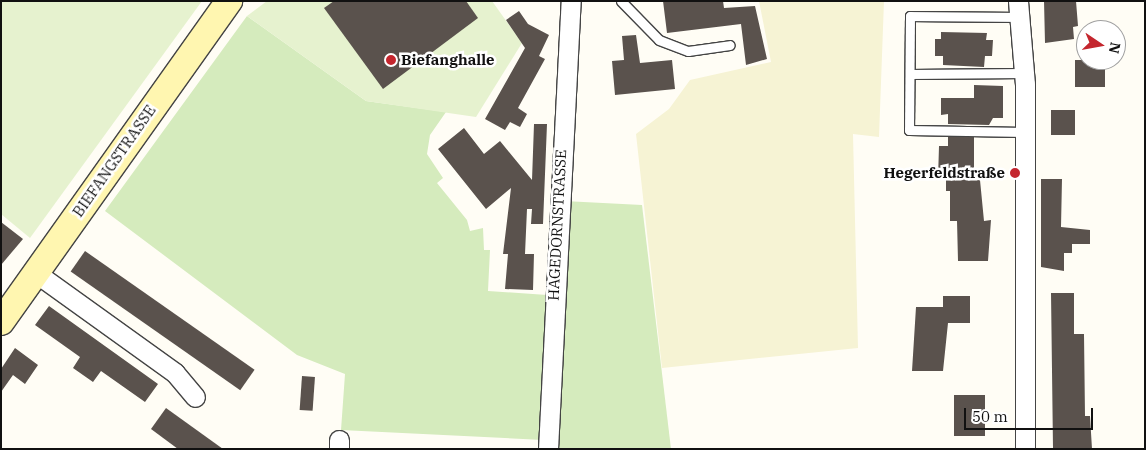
<!DOCTYPE html>
<meta charset="utf-8">
<style>
body{margin:0}
#map{position:relative;width:1146px;height:450px;overflow:hidden;background:#fffdf5;font-family:"IBM Plex Serif",serif}
div>[style]{position:absolute}
.farmland>*{inset:0;background:#f6f3d4}
.green>*{inset:0;background:#d5ebbd}
.pitch>*{inset:0;background:#e6f2cf}
.building>*{inset:0;background:#5a524d;transform-origin:0 0}
.roads{filter:drop-shadow(1px 0 #444) drop-shadow(-1px 0 #444) drop-shadow(0 1px #444) drop-shadow(0 -1px #444)}
.lane>*{height:9px;margin:-4.5px;padding:0 4.5px;transform-origin:4.5px;border-radius:4.5px;background:#fff}
.street>*{height:19px;margin:-9.5px;padding:0 9.5px;transform-origin:9.5px;border-radius:9.5px;background:#fff}
.secondary>*{height:26px;margin:-13px;padding:0 13px;transform-origin:13px;border-radius:13px;background:#fff6b0}
.dots>*{width:14px;height:14px;translate:-50% -50%;box-sizing:border-box;border:2px solid #fff;border-radius:50%}
span{translate:-50% -50%;white-space:nowrap;text-align:center;line-height:1.15;-webkit-text-stroke:5px #fff;paint-order:stroke}
.poi-label{font-size:15px;color:#111;font-weight:700}
.left{translate:0 -50%;text-align:left}
.right{translate:-100% -50%;text-align:right}
.street-label{font-size:15px;color:#111}
.frame{position:absolute;inset:0;border:2px solid #111;pointer-events:none}
.north{position:absolute;left:1076px;top:20px;width:50px;height:50px;box-sizing:border-box;background:#fff;border:1px solid #a0a0a0;border-radius:50%;rotate:102deg;font-size:14px;font-weight:700;line-height:20px;text-align:center;color:#111}
.north::after{content:'';display:block;margin:auto;width:18px;height:22px;background:#c4262e;clip-path:polygon(50% 0,100% 100%,50% 72%,0 100%)}
.scale{position:absolute;left:964px;top:408px;width:129px;height:22px;box-sizing:border-box;border:2px solid #111;border-top:0;padding-left:6px;font-size:15px;line-height:18px;white-space:nowrap;color:#111;-webkit-text-stroke:4px #fff;paint-order:stroke}
</style>
<div id="map">
<div class="farmland">
<i style="clip-path:polygon(759px 1px,884px 1px,879px 137px,853px 134px,858px 348px,662px 368px,636px 134px,669px 109px,690px 80px,771px 62px)"></i>
</div>
<div class="green">
<i style="clip-path:polygon(247px 16px,366px 101px,446px 112px,430px 135px,427px 154px,443px 178px,437px 183px,467px 220px,470px 231px,483px 228px,484px 250px,490px 250px,488px 291px,547px 295px,543px 440px,341px 430px,345px 374px,297px 355px,105px 211px)"></i>
<i style="clip-path:polygon(564px 201px,642px 205px,671px 449px,555px 449px)"></i>
</div>
<div class="pitch">
<i style="clip-path:polygon(1px 1px,202px 1px,30px 238px,1px 214px)"></i>
<i style="clip-path:polygon(267px 1px,492px 1px,522px 43px,476px 117px,366px 101px,247px 16px)"></i>
</div>
<div class="building">
<i style="clip-path:polygon(334px 1px,466px 1px,478px 18px,383px 89px,324px 8px)"></i>
<i style="clip-path:polygon(663px 1px,723px 1px,724px 8px,755px 6px,767px 59px,746px 65px,741px 24px,667px 33px)"></i>
<i style="clip-path:polygon(1044px 1px,1076px 1px,1078px 26px,1073px 27px,1074px 39px,1045px 43px)"></i>
<i style="clip-path:polygon(519px 11px,528px 24px,549px 35px,539px 56px,545px 59px,518px 108px,527px 114px,520px 127px,510px 122px,505px 130px,485px 119px,525px 48px,506px 20px)"></i>
<i style="clip-path:polygon(941px 32px,987px 33px,986px 40px,993px 40px,992px 56px,985px 56px,984px 67px,943px 65px,943px 56px,935px 56px,935px 39px,941px 39px)"></i>
<i style="clip-path:polygon(636px 35px,640px 63px,672px 60px,675px 89px,615px 95px,612px 61px,624px 60px,622px 36px)"></i>
<i style="left:1075px;top:60px;width:30px;height:27px"></i>
<i style="clip-path:polygon(974px 85px,1003px 86px,1003px 118px,993px 118px,989px 125px,948px 124px,948px 114px,941px 115px,941px 98px,974px 98px)"></i>
<i style="left:1051px;top:110px;width:24px;height:25px"></i>
<i style="clip-path:polygon(534px 124px,547px 124px,543px 224px,531px 224px,532px 209px,527px 209px,525px 254px,534px 254px,533px 290px,505px 289px,508px 254px,503px 254px,511px 188px,486px 209px,438px 149px,464px 128px,484px 154px,500px 141px,532px 180px)"></i>
<i style="clip-path:polygon(948px 137px,974px 137px,974px 180px,980px 180px,984px 221px,991px 220px,988px 261px,958px 261px,957px 221px,950px 221px,950px 191px,946px 191px,946px 179px,938px 179px,939px 146px,948px 146px)"></i>
<i style="clip-path:polygon(1041px 179px,1062px 179px,1061px 227px,1090px 230px,1090px 244px,1072px 244px,1072px 253px,1064px 253px,1064px 271px,1041px 267px)"></i>
<i style="clip-path:polygon(1px 222px,23px 239px,1px 265px)"></i>
<i style="left:85px;top:251px;width:207px;height:25px;rotate:35deg"></i>
<i style="clip-path:polygon(1051px 293px,1074px 293px,1074px 334px,1084px 334px,1085px 416px,1090px 416px,1092px 449px,1053px 449px)"></i>
<i style="clip-path:polygon(943px 296px,970px 296px,970px 323px,948px 323px,943px 371px,912px 371px,916px 307px,943px 307px)"></i>
<i style="clip-path:polygon(49px 306px,158px 384px,145px 402px,101px 371px,93px 382px,73px 368px,80px 357px,35px 325px)"></i>
<i style="clip-path:polygon(15px 348px,38px 365px,25px 384px,13px 375px,1px 392px,1px 369px)"></i>
<i style="left:302px;top:376px;width:13px;height:34px;rotate:4deg"></i>
<i style="left:985px;top:395px;width:41px;height:31px;rotate:90deg"></i>
<i style="clip-path:polygon(166px 408px,223px 449px,178px 449px,151px 429px)"></i>
</div>
<div class="roads">
<div class="lane">
<i style="left:621px;top:1px;width:54px;rotate:45.7deg"></i>
<i style="left:659px;top:40px;width:31px;rotate:21deg"></i>
<i style="left:688px;top:51px;width:42px;rotate:-8.1deg"></i>
<i style="left:1019px;top:17px;width:109px;rotate:-179.5deg"></i>
<i style="left:910px;top:16px;width:114px;rotate:90.5deg"></i>
<i style="left:909px;top:130px;width:116px;rotate:1deg"></i>
<i style="left:910px;top:74px;width:115px;rotate:-0.5deg"></i>
</div>
<div class="street">
<i style="left:1018px;top:1px;width:83px;rotate:85.2deg"></i>
<i style="left:1025px;top:84px;width:365px;rotate:90deg"></i>
<i style="left:36px;top:273px;width:171px;rotate:35.7deg"></i>
<i style="left:175px;top:373px;width:31px;rotate:50deg"></i>
<i style="left:339px;top:449px;width:9px;rotate:-90deg"></i>
<i style="left:548px;top:449px;width:449px;rotate:-87.1deg"></i>
</div>
<div class="secondary">
<i style="left:1px;top:322px;width:394px;rotate:-54.6deg"></i>
</div>
</div>
<div class="dots">
<i style="left:391px;top:60px;background:#c4262e"></i>
<i style="left:1015px;top:173px;background:#c4262e"></i>
</div>
<div class="poi-label">
<span class="left" style="left:401px;top:60px">Biefanghalle</span>
<span class="right" style="left:1005px;top:173px">Hegerfeldstraße</span>
</div>
<div class="street-label">
<span style="left:114px;top:161px;rotate:-55deg">BIEFANGSTRASSE</span>
<span style="left:557px;top:225px;rotate:-87deg">HAGEDORNSTRASSE</span>
</div>
<div class="frame"></div>
<div class="north">N</div>
<div class="scale">50 m</div>
</div>
